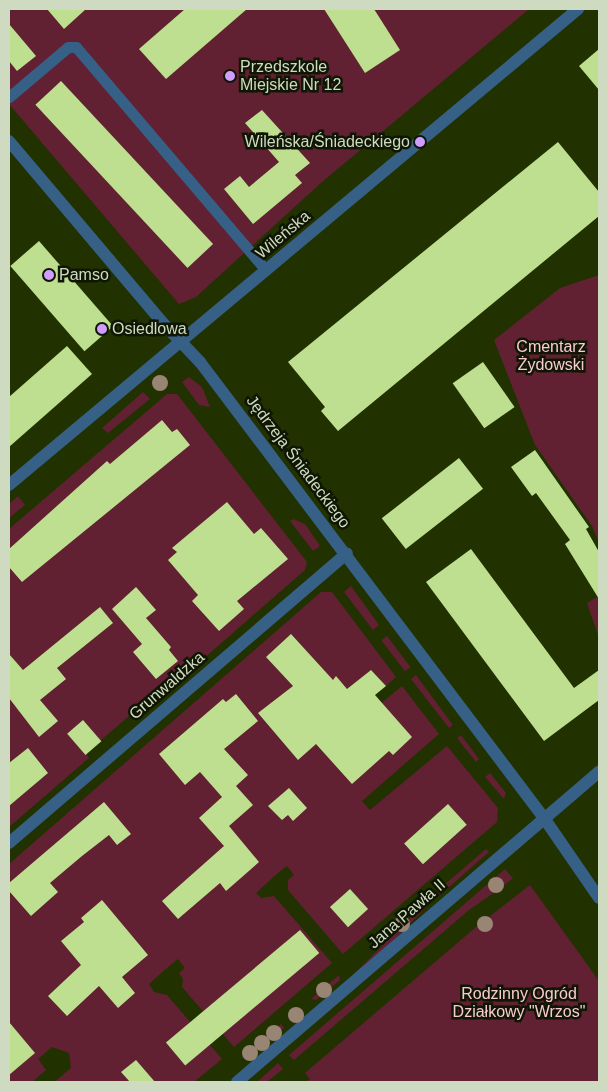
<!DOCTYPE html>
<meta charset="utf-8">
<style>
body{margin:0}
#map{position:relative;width:608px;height:1091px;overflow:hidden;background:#213100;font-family:Helvetica,sans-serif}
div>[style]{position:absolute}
.green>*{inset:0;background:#612132;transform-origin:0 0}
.building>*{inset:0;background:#bedf8f;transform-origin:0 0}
.service>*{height:11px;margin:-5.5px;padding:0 5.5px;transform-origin:5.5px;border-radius:5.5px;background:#366085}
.minor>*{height:12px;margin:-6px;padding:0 6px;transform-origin:6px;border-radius:6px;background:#366085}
.tertiary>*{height:12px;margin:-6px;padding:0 6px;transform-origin:6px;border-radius:6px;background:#366085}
.trees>*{width:16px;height:16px;margin:-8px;border-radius:50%;background:#988574}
.dots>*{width:14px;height:14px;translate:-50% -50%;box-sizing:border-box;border:2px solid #0f1604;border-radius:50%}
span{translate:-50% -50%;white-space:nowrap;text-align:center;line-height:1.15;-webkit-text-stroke:5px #0f1604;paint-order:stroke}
.poi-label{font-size:16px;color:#cfdbc1}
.left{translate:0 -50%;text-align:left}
.right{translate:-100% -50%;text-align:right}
.street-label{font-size:16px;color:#cfdbc1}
.park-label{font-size:16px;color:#facad2}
.frame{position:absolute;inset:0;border:10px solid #cfdbc1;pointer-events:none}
</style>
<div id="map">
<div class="green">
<i style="clip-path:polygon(9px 9px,529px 9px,322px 182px,196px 297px,179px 304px,9px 104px)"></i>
<i style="clip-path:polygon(599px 275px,599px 543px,592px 526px,535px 445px,494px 340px,560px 288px)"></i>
<i style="clip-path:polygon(189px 377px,202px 387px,210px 407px,199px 405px,182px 382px)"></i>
<i style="clip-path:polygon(143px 392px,150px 399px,108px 433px,102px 428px)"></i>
<i style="clip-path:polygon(167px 394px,177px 394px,307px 562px,305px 570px,147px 708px,143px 704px,86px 753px,89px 758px,9px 827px,9px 529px)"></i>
<i style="clip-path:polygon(18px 496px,25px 505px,9px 518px,9px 504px)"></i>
<i style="clip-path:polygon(293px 519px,305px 524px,320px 546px,313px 551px,290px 521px)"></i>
<i style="clip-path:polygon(351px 586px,379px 625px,373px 630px,344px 592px)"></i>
<i style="clip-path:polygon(321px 592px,332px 592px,396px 677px,386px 686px,371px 670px,352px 685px,373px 710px,402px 686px,439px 734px,362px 801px,370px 810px,447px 746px,498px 808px,497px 822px,343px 954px,288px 890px,288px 880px,294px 875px,287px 866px,278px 873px,256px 893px,261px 898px,274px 896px,332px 963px,234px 1047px,182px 987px,183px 979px,179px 973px,185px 968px,178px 959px,168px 967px,149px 984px,154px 992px,167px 995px,222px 1059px,194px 1082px,54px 1082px,71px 1068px,69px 1053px,52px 1047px,38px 1059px,46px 1070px,32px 1082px,9px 1082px,9px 864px)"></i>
<i style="clip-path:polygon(599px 596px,599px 638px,587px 603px)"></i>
<i style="left:387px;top:636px;width:39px;height:7px;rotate:53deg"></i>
<i style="clip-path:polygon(416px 675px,453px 725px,449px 728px,411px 679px)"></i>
<i style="clip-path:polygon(461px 735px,479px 759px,476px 762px,457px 738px)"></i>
<i style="clip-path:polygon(490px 773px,506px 793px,504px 799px,485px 777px)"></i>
<i style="clip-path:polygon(486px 849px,489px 852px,440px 895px,437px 891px)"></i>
<i style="clip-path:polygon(505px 869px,513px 878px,501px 888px,469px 910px,294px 1060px,289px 1055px)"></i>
<i style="clip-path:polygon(530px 885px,599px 981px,599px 1079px,596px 1082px,306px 1082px,310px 1079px,305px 1073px,476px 927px)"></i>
<i style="left:434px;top:894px;width:4px;height:110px;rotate:45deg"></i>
<i style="clip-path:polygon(339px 975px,340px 980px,316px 1000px,311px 999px)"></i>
<i style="clip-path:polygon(281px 1024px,284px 1028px,249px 1058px,241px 1058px)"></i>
<i style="clip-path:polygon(278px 1063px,283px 1069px,267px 1082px,257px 1082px)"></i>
</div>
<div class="building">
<i style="clip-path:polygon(47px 9px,86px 9px,64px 29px)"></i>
<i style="clip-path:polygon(185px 9px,247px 9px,166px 79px,139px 49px)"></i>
<i style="clip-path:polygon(324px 9px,374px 9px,400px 50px,365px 73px)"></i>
<i style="clip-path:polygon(9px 24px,36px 56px,17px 71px,9px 61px)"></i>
<i style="clip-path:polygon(599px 49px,599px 90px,579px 66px)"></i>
<i style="left:61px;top:81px;width:223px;height:35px;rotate:47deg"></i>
<i style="clip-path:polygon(262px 110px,310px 163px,295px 175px,302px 183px,253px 224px,224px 189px,240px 176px,249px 187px,279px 162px,245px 123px)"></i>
<i style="clip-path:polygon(558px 142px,599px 192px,599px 216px,338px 431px,321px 411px,325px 407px,288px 362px)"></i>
<i style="left:39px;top:241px;width:113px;height:38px;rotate:49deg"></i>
<i style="clip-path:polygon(67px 346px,92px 374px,9px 447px,9px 397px)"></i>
<i style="left:483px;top:362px;width:55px;height:37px;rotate:55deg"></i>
<i style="clip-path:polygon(162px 420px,172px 432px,177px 429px,190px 445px,22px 582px,9px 567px,9px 549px,107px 461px,110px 464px)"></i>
<i style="clip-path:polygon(535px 450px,589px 527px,586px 529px,599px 552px,599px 599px,565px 544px,570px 540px,536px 493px,532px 496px,511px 467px)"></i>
<i style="left:459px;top:458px;width:39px;height:98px;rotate:52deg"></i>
<i style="clip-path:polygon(227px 502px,254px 534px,261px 528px,288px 559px,237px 601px,244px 609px,219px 631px,192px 601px,198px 595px,168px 560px,177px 552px,172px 548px)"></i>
<i style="clip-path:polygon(471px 549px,574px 688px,599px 670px,599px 700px,544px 741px,426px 582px)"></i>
<i style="clip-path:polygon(136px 587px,156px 610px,146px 618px,171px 647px,169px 650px,178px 661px,156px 679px,133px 652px,142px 644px,112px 609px)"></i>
<i style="clip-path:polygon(100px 607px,113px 623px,57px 668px,66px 679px,40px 700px,58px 721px,39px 737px,9px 698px,9px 654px,23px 670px)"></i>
<i style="clip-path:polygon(291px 634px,333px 680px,336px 676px,347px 689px,371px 670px,386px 686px,375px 695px,412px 737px,393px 755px,389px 751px,352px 784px,316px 744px,298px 760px,258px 713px,293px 686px,266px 657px)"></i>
<i style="clip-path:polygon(236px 694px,258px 721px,224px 749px,248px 775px,236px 786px,253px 805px,229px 826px,259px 862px,226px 891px,220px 883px,178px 919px,162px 901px,224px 846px,199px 818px,222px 797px,200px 772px,185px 785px,159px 754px,223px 699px,226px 702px)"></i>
<i style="left:83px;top:720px;width:28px;height:21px;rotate:49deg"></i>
<i style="clip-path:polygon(28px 748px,48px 773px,9px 806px,9px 763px)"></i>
<i style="clip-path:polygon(289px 788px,307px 808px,293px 821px,288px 815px,282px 820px,268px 806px)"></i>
<i style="clip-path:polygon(104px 802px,131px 834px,117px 845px,109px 835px,82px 856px,50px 883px,58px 892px,31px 916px,9px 891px,9px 883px)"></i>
<i style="left:448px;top:804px;width:28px;height:59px;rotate:48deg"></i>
<i style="left:350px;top:889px;width:27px;height:27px;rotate:48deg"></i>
<i style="clip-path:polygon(102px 900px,148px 955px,122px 977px,135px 993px,118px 1008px,99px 986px,67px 1016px,48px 996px,81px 965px,61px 941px,84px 922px,81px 918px)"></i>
<i style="left:300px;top:930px;width:30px;height:175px;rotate:50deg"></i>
<i style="clip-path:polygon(9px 1022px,35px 1053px,9px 1075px)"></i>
<i style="clip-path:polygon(136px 1060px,155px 1082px,130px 1082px,121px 1072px)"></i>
</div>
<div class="service">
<i style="left:9px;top:97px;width:77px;rotate:-40.3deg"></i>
<i style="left:68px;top:47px;width:8px"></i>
<i style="left:76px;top:47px;width:293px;rotate:49.6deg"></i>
</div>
<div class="minor">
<i style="left:544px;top:818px;width:97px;rotate:55.5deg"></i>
<i style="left:9px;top:843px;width:445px;rotate:-40.6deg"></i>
</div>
<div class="tertiary">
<i style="left:9px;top:141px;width:234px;rotate:49.8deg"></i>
<i style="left:160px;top:320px;width:58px;rotate:46.4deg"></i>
<i style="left:200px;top:362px;width:571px;rotate:52.97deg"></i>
<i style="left:9px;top:485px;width:742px;rotate:-39.91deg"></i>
<i style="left:237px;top:1082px;width:477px;rotate:-40.6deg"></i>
</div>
<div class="trees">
<i style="left:160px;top:383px"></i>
<i style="left:496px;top:885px"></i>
<i style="left:402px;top:924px"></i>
<i style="left:485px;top:924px"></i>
<i style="left:324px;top:990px"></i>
<i style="left:296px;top:1015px"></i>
<i style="left:274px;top:1033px"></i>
<i style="left:262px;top:1043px"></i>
<i style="left:250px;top:1053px"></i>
</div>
<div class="dots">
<i style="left:230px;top:76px;background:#d09dff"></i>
<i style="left:420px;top:142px;background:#d09dff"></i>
<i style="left:49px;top:275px;background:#d09dff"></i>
<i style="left:102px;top:329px;background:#d09dff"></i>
</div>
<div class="poi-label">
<span class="left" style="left:240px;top:76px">Przedszkole<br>Miejskie Nr 12</span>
<span class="right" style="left:410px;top:142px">Wileńska/Śniadeckiego</span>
<span class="left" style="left:59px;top:275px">Pamso</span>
<span class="left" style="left:112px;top:329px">Osiedlowa</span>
</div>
<div class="street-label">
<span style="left:283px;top:235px;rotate:-40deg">Wileńska</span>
<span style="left:298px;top:462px;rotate:53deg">Jędrzeja Śniadeckiego</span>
<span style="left:167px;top:686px;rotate:-41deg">Grunwaldzka</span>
<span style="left:407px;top:914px;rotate:-41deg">Jana Pawła II</span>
</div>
<div class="park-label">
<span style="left:551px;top:356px">Cmentarz<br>Żydowski</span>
<span style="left:519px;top:1003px">Rodzinny Ogród<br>Działkowy "Wrzos"</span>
</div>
<div class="frame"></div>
</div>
